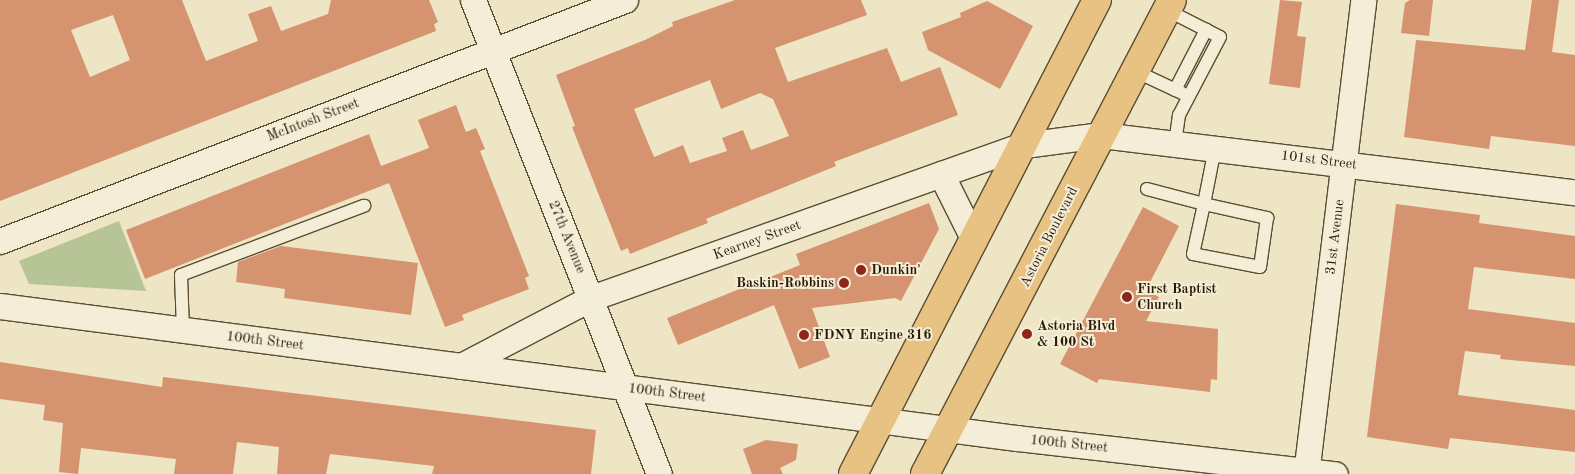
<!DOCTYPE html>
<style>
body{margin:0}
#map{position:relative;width:1575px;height:474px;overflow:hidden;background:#eee5c5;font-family:"Old Standard TT",serif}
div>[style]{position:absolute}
.green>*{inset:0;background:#b7c596}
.building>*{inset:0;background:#d5936f}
.roads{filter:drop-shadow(1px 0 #5c4d31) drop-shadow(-1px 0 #5c4d31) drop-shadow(0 1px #5c4d31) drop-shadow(0 -1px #5c4d31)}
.lane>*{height:12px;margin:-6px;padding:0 6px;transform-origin:6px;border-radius:6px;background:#f4eed9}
.street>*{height:25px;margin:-12.5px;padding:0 12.5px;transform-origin:12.5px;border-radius:12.5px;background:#f4eed9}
.primary>*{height:28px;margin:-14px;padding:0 14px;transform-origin:14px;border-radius:14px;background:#e7c282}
.dots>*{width:14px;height:14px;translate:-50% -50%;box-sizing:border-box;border:2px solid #f4eed9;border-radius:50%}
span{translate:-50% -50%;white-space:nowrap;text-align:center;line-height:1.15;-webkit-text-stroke:4px #f4eed9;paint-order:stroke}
.street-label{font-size:14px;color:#2c1a00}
.poi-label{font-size:14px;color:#2c1a00;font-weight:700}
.left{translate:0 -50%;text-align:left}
.right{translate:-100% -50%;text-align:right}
</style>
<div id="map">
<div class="green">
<i style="clip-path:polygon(119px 221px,146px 291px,29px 284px,19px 261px)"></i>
</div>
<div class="building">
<i style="clip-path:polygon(evenodd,0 0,182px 0,206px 61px,258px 41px,248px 14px,271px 6px,281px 31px,328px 14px,331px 0,429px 0,438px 22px,434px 24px,436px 31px,0 201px,0 0,113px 15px,130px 60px,90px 77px,71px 30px,113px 15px)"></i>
<i style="clip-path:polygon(evenodd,735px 0,861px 0,867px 15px,775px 48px,788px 82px,887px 48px,901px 82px,940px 67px,958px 115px,834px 162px,836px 166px,706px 219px,708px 223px,672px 237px,630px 254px,628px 248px,621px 251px,572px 127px,575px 126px,556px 75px,645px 40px,673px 26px,672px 22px,735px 0,710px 80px,721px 109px,760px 93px,773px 99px,789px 136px,751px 150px,743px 130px,722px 138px,727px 151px,690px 163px,683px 145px,654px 157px,634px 109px,710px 80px)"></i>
<i style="clip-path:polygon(1280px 0,1302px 2px,1297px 36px,1306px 37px,1300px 88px,1269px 84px)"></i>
<i style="clip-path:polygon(1410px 0,1433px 0,1429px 36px,1401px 33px,1405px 3px)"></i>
<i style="clip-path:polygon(1532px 0,1559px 0,1552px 52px,1575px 55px,1575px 146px,1491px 136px,1489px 149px,1404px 137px,1416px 40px,1525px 50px)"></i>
<i style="clip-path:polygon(987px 1px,1033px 26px,1000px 89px,928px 50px,922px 32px,961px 17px,960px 13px)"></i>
<i style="clip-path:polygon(456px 105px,466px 132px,476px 128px,485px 149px,480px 151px,529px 276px,525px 278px,529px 289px,462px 315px,464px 320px,445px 327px,389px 183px,145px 279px,126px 230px,369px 134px,381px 166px,429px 148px,418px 120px)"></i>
<i style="clip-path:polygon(929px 203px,939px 229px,901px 301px,895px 298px,812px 308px,830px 357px,799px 369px,774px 305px,678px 345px,667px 318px,800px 265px,796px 254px)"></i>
<i style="clip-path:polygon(1396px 204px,1480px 215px,1479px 223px,1575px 236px,1575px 279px,1474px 267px,1468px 309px,1575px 323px,1575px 366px,1500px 359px,1501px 355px,1465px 351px,1458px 395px,1575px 410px,1575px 452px,1450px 438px,1448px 449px,1367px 437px)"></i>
<i style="clip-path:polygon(1143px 207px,1179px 226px,1146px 290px,1159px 297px,1146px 321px,1218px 329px,1217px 380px,1211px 379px,1210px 392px,1099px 379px,1097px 383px,1060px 364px)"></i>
<i style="clip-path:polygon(281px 246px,418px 263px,411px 315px,284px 298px,285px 289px,236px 282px,238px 262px)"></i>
<i style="clip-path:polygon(0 362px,162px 387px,163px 377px,596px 430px,591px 474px,432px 474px,434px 466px,330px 454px,326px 474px,277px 474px,279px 447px,237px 442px,233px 474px,174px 474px,176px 459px,81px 448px,78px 474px,59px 472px,63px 423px,43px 420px,45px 405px,0 399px)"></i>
<i style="clip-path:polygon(766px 440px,798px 444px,796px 460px,780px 468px,783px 474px,752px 474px,743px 449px)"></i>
</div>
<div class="roads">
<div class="lane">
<i style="left:1167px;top:10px;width:59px;rotate:27deg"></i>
<i style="left:1220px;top:37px;width:88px;rotate:117.7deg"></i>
<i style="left:1179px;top:115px;width:28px;rotate:98deg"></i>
<i style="left:1135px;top:71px;width:52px;rotate:25.1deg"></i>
<i style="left:1175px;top:90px;width:68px;rotate:-62.7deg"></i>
<i style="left:1147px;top:189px;width:59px;rotate:14.7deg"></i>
<i style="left:1204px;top:204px;width:65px;rotate:12.5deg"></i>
<i style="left:1267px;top:218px;width:49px;rotate:98.1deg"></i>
<i style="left:1260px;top:267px;width:68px;rotate:-169deg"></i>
<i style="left:1193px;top:254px;width:51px;rotate:-77.6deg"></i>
<i style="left:1204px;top:204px;width:57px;rotate:-78.9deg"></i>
<i style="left:183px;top:330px;width:55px;rotate:-92.1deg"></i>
<i style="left:181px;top:275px;width:196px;rotate:-20.7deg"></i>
</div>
<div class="street">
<i style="left:473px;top:0;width:509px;rotate:68.57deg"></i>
<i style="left:941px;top:174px;width:74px;rotate:63.4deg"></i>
<i style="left:0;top:241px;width:670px;rotate:-21.09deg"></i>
<i style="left:0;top:306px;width:1026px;rotate:7.4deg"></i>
<i style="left:1017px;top:438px;width:320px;rotate:6.5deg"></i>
<i style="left:461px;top:366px;width:147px;rotate:-27.6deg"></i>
<i style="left:591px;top:298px;width:459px;rotate:-19.5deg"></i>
<i style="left:1024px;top:145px;width:78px;rotate:-7.4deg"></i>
<i style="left:1101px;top:135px;width:477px;rotate:6.9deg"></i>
<i style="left:1306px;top:474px;width:477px;rotate:-83.1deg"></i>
</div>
<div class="primary">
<i style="left:853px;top:474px;width:533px;rotate:-62.76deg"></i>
<i style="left:925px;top:474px;width:534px;rotate:-62.48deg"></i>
</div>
</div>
<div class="dots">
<i style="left:861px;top:270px;background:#8f2418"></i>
<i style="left:844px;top:283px;background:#8f2418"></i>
<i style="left:1127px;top:297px;background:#8f2418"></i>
<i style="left:1027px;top:334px;background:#8f2418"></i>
<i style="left:804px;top:335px;background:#8f2418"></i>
</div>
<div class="street-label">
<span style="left:313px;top:120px;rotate:-21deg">McIntosh Street</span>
<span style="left:1319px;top:160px;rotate:7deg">101st Street</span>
<span style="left:567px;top:237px;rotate:68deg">27th Avenue</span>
<span style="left:1049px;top:237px;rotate:-63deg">Astoria Boulevard</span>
<span style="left:1335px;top:237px;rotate:-83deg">31st Avenue</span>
<span style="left:757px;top:240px;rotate:-20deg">Kearney Street</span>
<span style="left:265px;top:341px;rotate:7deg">100th Street</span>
<span style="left:667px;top:393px;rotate:7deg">100th Street</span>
<span style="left:1069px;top:444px;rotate:6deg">100th Street</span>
</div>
<div class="poi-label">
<span class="left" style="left:871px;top:270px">Dunkin'</span>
<span class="right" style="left:834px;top:283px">Baskin-Robbins</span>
<span class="left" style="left:1137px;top:297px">First Baptist<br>Church</span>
<span class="left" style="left:1037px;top:334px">Astoria Blvd<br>&amp; 100 St</span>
<span class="left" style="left:814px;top:335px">FDNY Engine 316</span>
</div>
</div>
